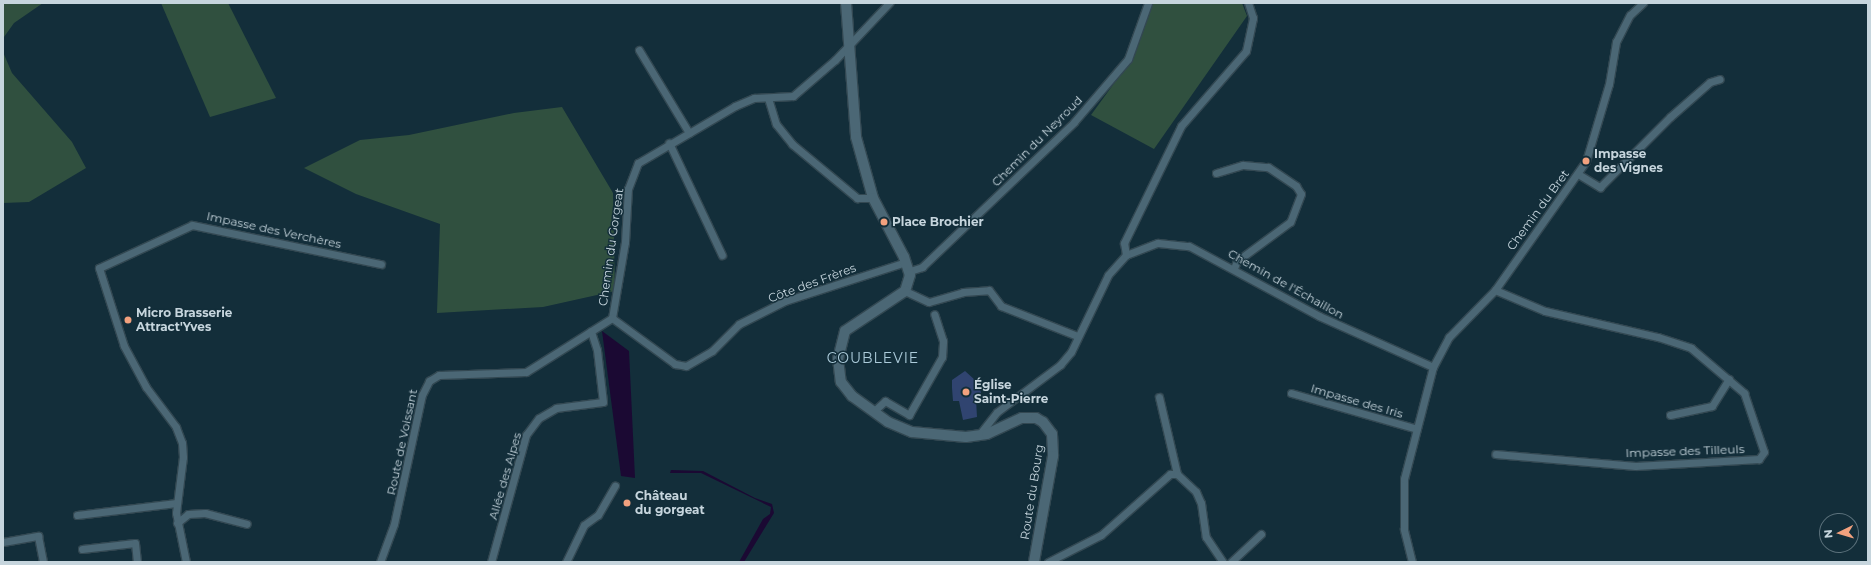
<!DOCTYPE html>
<meta charset="utf-8">
<style>
body{margin:0}
#map{position:relative;width:1871px;height:565px;overflow:hidden;background:#132e3a;font-family:Montserrat,sans-serif}
div>[style]{position:absolute}
.green>*{inset:0;background:#30503f}
.water>*{inset:0;background:#1b0933}
.building>*{inset:0;background:#304470}
.roads{filter:drop-shadow(1px 0 #334852) drop-shadow(-1px 0 #334852) drop-shadow(0 1px #334852) drop-shadow(0 -1px #334852)}
.minor>*{height:7px;margin:-3.5px;padding:0 3.5px;transform-origin:3.5px;border-radius:3.5px;background:#4b6775}
.secondary>*{height:10px;margin:-5px;padding:0 5px;transform-origin:5px;border-radius:5px;background:#4b6775}
.dots>*{width:11px;height:11px;translate:-50% -50%;box-sizing:border-box;border:2px solid #132e3a;border-radius:50%}
span{translate:-50% -50%;white-space:nowrap;text-align:center;line-height:1.15;-webkit-text-stroke:3px #132e3a;paint-order:stroke}
.street-label{font-size:12px;color:#c6d5dd}
.poi-label{font-size:12px;color:#c6d5dd;font-weight:700}
.left{translate:0 -50%;text-align:left}
.quarter-label{font-size:14px;color:#adccdb;letter-spacing:1px}
.frame{position:absolute;inset:0;border:4px solid #c6d5dd;pointer-events:none}
.north{position:absolute;left:1819px;top:513px;width:40px;height:40px;box-sizing:border-box;background:#132e3a;border:1px solid #5b717b;border-radius:50%;rotate:265deg;font-size:11px;font-weight:700;line-height:16px;text-align:center;color:#c6d5dd}
.north::after{content:'';display:block;margin:auto;width:14px;height:18px;background:#f2a17e;clip-path:polygon(50% 0,100% 100%,50% 72%,0 100%)}
</style>
<div id="map">
<div class="green">
<i style="clip-path:polygon(3px 3px,43px 3px,14px 23px,4px 37px,3px 45px)"></i>
<i style="clip-path:polygon(161px 3px,228px 3px,276px 98px,210px 117px)"></i>
<i style="clip-path:polygon(1149px 3px,1242px 3px,1247px 16px,1154px 149px,1091px 115px,1131px 60px)"></i>
<i style="clip-path:polygon(3px 52px,12px 73px,72px 142px,86px 168px,29px 202px,3px 203px)"></i>
<i style="clip-path:polygon(562px 107px,613px 193px,615px 291px,543px 307px,437px 313px,440px 224px,356px 194px,304px 168px,360px 140px,409px 135px,514px 113px)"></i>
</div>
<div class="water">
<i style="clip-path:polygon(602px 331px,629px 351px,635px 478px,621px 476px)"></i>
<i style="clip-path:polygon(671px 470px,703px 471px,755px 498px,772px 504px,774px 513px,744px 562px,739px 562px,763px 519px,770px 514px,771px 507px,701px 473px,670px 473px)"></i>
</div>
<div class="building">
<i style="clip-path:polygon(965px 371px,975px 380px,976px 385px,979px 385px,982px 397px,976px 399px,977px 417px,963px 420px,959px 401px,953px 401px,952px 388px,952px 380px)"></i>
</div>
<div class="roads">
<div class="minor">
<i style="left:639px;top:50px;width:97px;rotate:58.9deg"></i>
<i style="left:768px;top:98px;width:27px;rotate:73deg"></i>
<i style="left:776px;top:124px;width:26px;rotate:51deg"></i>
<i style="left:792px;top:144px;width:85px;rotate:39.7deg"></i>
<i style="left:857px;top:198px;width:16px"></i>
<i style="left:669px;top:143px;width:124px;rotate:64.7deg"></i>
<i style="left:1216px;top:173px;width:28px;rotate:-17deg"></i>
<i style="left:1243px;top:165px;width:25px;rotate:5deg"></i>
<i style="left:1268px;top:167px;width:34px;rotate:34deg"></i>
<i style="left:1296px;top:186px;width:9px;rotate:58deg"></i>
<i style="left:1301px;top:194px;width:30px;rotate:111deg"></i>
<i style="left:1290px;top:222px;width:66px;rotate:143.7deg"></i>
<i style="left:1237px;top:261px;width:8px;rotate:113deg"></i>
<i style="left:1578px;top:174px;width:26px;rotate:31deg"></i>
<i style="left:1600px;top:187px;width:99px;rotate:-45deg"></i>
<i style="left:1670px;top:117px;width:53px;rotate:-41.2deg"></i>
<i style="left:1710px;top:82px;width:10px;rotate:-17deg"></i>
<i style="left:1126px;top:255px;width:34px;rotate:-21deg"></i>
<i style="left:1158px;top:243px;width:31px;rotate:6deg"></i>
<i style="left:1189px;top:246px;width:148px;rotate:28.3deg"></i>
<i style="left:1319px;top:316px;width:125px;rotate:24.1deg"></i>
<i style="left:910px;top:271px;width:13px;rotate:-18deg"></i>
<i style="left:922px;top:267px;width:210px;rotate:-43.6deg"></i>
<i style="left:1074px;top:122px;width:83px;rotate:-49.4deg"></i>
<i style="left:1128px;top:59px;width:59px;rotate:-70.3deg"></i>
<i style="left:1495px;top:290px;width:54px;rotate:22.8deg"></i>
<i style="left:1545px;top:311px;width:116px;rotate:13deg"></i>
<i style="left:1658px;top:337px;width:35px;rotate:18deg"></i>
<i style="left:1691px;top:348px;width:70px;rotate:40.3deg"></i>
<i style="left:1744px;top:393px;width:62px;rotate:71.3deg"></i>
<i style="left:1764px;top:452px;width:9px;rotate:126deg"></i>
<i style="left:1759px;top:459px;width:124px;rotate:176.8deg"></i>
<i style="left:1635px;top:466px;width:140px;rotate:-175.1deg"></i>
<i style="left:905px;top:291px;width:26px;rotate:25deg"></i>
<i style="left:929px;top:302px;width:35px;rotate:-16deg"></i>
<i style="left:963px;top:292px;width:26px;rotate:-4deg"></i>
<i style="left:989px;top:290px;width:20px;rotate:53deg"></i>
<i style="left:1001px;top:306px;width:82px;rotate:21.5deg"></i>
<i style="left:612px;top:318px;width:77px;rotate:-80.3deg"></i>
<i style="left:625px;top:242px;width:53px;rotate:-86.8deg"></i>
<i style="left:628px;top:189px;width:28px;rotate:-69deg"></i>
<i style="left:638px;top:163px;width:113px;rotate:-30.4deg"></i>
<i style="left:735px;top:106px;width:21px;rotate:-23deg"></i>
<i style="left:754px;top:98px;width:39px;rotate:-3deg"></i>
<i style="left:793px;top:96px;width:55px;rotate:-40.6deg"></i>
<i style="left:835px;top:60px;width:79px;rotate:-46.5deg"></i>
<i style="left:612px;top:318px;width:78px;rotate:36.1deg"></i>
<i style="left:675px;top:364px;width:11px;rotate:10deg"></i>
<i style="left:686px;top:366px;width:30px;rotate:-30deg"></i>
<i style="left:712px;top:351px;width:38px;rotate:-45deg"></i>
<i style="left:739px;top:324px;width:51px;rotate:-26.6deg"></i>
<i style="left:785px;top:301px;width:127px;rotate:-17.9deg"></i>
<i style="left:1291px;top:393px;width:131px;rotate:15.9deg"></i>
<i style="left:1159px;top:397px;width:79px;rotate:76.8deg"></i>
<i style="left:874px;top:411px;width:15px;rotate:-42deg"></i>
<i style="left:885px;top:401px;width:28px;rotate:30deg"></i>
<i style="left:909px;top:415px;width:67px;rotate:-60.4deg"></i>
<i style="left:942px;top:357px;width:16px;rotate:-86deg"></i>
<i style="left:943px;top:341px;width:28px;rotate:-108deg"></i>
<i style="left:1670px;top:415px;width:43px;rotate:-12.1deg"></i>
<i style="left:1712px;top:406px;width:32px;rotate:-58deg"></i>
<i style="left:979px;top:435px;width:29px;rotate:-52deg"></i>
<i style="left:997px;top:412px;width:79px;rotate:-36.7deg"></i>
<i style="left:1060px;top:365px;width:17px;rotate:-50deg"></i>
<i style="left:1071px;top:352px;width:85px;rotate:-64.3deg"></i>
<i style="left:1108px;top:275px;width:27px;rotate:-48deg"></i>
<i style="left:1126px;top:255px;width:12px;rotate:-99deg"></i>
<i style="left:1124px;top:243px;width:130px;rotate:-64deg"></i>
<i style="left:1181px;top:126px;width:99px;rotate:-49.1deg"></i>
<i style="left:1246px;top:51px;width:34px;rotate:-78deg"></i>
<i style="left:1253px;top:18px;width:16px;rotate:-108deg"></i>
<i style="left:77px;top:515px;width:100px;rotate:-6.9deg"></i>
<i style="left:177px;top:523px;width:14px;rotate:-39deg"></i>
<i style="left:188px;top:514px;width:17px;rotate:-3deg"></i>
<i style="left:205px;top:513px;width:43px;rotate:14.7deg"></i>
<i style="left:3px;top:542px;width:36px;rotate:-10deg"></i>
<i style="left:38px;top:536px;width:26px;rotate:79deg"></i>
<i style="left:82px;top:549px;width:53px;rotate:-6.5deg"></i>
<i style="left:135px;top:543px;width:19px;rotate:84deg"></i>
<i style="left:186px;top:562px;width:50px;rotate:-101.5deg"></i>
<i style="left:176px;top:513px;width:56px;rotate:-82.9deg"></i>
<i style="left:183px;top:457px;width:14px;rotate:-94deg"></i>
<i style="left:182px;top:443px;width:17px;rotate:-111deg"></i>
<i style="left:176px;top:427px;width:50px;rotate:-126.9deg"></i>
<i style="left:146px;top:387px;width:47px;rotate:-118.2deg"></i>
<i style="left:124px;top:346px;width:82px;rotate:-107.8deg"></i>
<i style="left:99px;top:268px;width:102px;rotate:-24.8deg"></i>
<i style="left:192px;top:225px;width:193px;rotate:11.7deg"></i>
<i style="left:380px;top:562px;width:40px;rotate:-69.8deg"></i>
<i style="left:394px;top:524px;width:132px;rotate:-77.8deg"></i>
<i style="left:422px;top:395px;width:16px;rotate:-63deg"></i>
<i style="left:429px;top:381px;width:12px;rotate:-31deg"></i>
<i style="left:439px;top:375px;width:87px;rotate:-2deg"></i>
<i style="left:526px;top:372px;width:102px;rotate:-32.1deg"></i>
<i style="left:491px;top:562px;width:132px;rotate:-74.6deg"></i>
<i style="left:526px;top:435px;width:21px;rotate:-53deg"></i>
<i style="left:539px;top:418px;width:20px;rotate:-30deg"></i>
<i style="left:556px;top:408px;width:47px;rotate:-7.3deg"></i>
<i style="left:603px;top:402px;width:52px;rotate:-96.6deg"></i>
<i style="left:597px;top:350px;width:20px;rotate:-108deg"></i>
<i style="left:566px;top:562px;width:41px;rotate:-64.1deg"></i>
<i style="left:584px;top:525px;width:17px;rotate:-36deg"></i>
<i style="left:598px;top:515px;width:34px;rotate:-60deg"></i>
<i style="left:1048px;top:562px;width:59px;rotate:-27deg"></i>
<i style="left:1101px;top:535px;width:92px;rotate:-41.5deg"></i>
<i style="left:1170px;top:474px;width:7px"></i>
<i style="left:1177px;top:474px;width:26px;rotate:43deg"></i>
<i style="left:1196px;top:492px;width:12px;rotate:66deg"></i>
<i style="left:1201px;top:503px;width:34px;rotate:82deg"></i>
<i style="left:1206px;top:537px;width:30px;rotate:56deg"></i>
<i style="left:1231px;top:562px;width:41px;rotate:-43deg"></i>
<i style="left:1412px;top:562px;width:34px;rotate:-104deg"></i>
<i style="left:1404px;top:529px;width:50px;rotate:-90deg"></i>
<i style="left:1404px;top:479px;width:116px;rotate:-75.5deg"></i>
<i style="left:1433px;top:367px;width:34px;rotate:-62deg"></i>
<i style="left:1449px;top:337px;width:66px;rotate:-45.6deg"></i>
<i style="left:1495px;top:290px;width:158px;rotate:-54.8deg"></i>
<i style="left:1586px;top:161px;width:80px;rotate:-73.4deg"></i>
<i style="left:1609px;top:84px;width:43px;rotate:-80.5deg"></i>
<i style="left:1616px;top:42px;width:30px;rotate:-63deg"></i>
<i style="left:1630px;top:15px;width:18px;rotate:-43deg"></i>
</div>
<div class="secondary">
<i style="left:846px;top:3px;width:134px;rotate:85.7deg"></i>
<i style="left:856px;top:137px;width:63px;rotate:74.4deg"></i>
<i style="left:873px;top:198px;width:67px;rotate:62.3deg"></i>
<i style="left:904px;top:257px;width:19px;rotate:72deg"></i>
<i style="left:910px;top:275px;width:17px;rotate:107deg"></i>
<i style="left:905px;top:291px;width:72px;rotate:146.3deg"></i>
<i style="left:845px;top:331px;width:29px;rotate:104deg"></i>
<i style="left:838px;top:359px;width:23px;rotate:83deg"></i>
<i style="left:841px;top:382px;width:18px;rotate:52deg"></i>
<i style="left:852px;top:396px;width:44px;rotate:35.8deg"></i>
<i style="left:888px;top:422px;width:26px;rotate:23deg"></i>
<i style="left:912px;top:432px;width:54px;rotate:5.3deg"></i>
<i style="left:966px;top:437px;width:21px;rotate:-8deg"></i>
<i style="left:987px;top:434px;width:38px;rotate:-25deg"></i>
<i style="left:1022px;top:418px;width:14px"></i>
<i style="left:1036px;top:418px;width:8px;rotate:30deg"></i>
<i style="left:1043px;top:422px;width:15px;rotate:53deg"></i>
<i style="left:1052px;top:434px;width:22px;rotate:87deg"></i>
<i style="left:1053px;top:456px;width:108px;rotate:100.2deg"></i>
</div>
</div>
<div class="dots">
<i style="left:1586px;top:161px;background:#f2a17e"></i>
<i style="left:884px;top:222px;background:#f2a17e"></i>
<i style="left:128px;top:320px;background:#f2a17e"></i>
<i style="left:966px;top:392px;background:#f2a17e"></i>
<i style="left:627px;top:503px;background:#f2a17e"></i>
</div>
<div class="street-label">
<span style="left:1037px;top:141px;rotate:-45deg">Chemin du Neyroud</span>
<span style="left:1538px;top:210px;rotate:-54deg">Chemin du Bret</span>
<span style="left:274px;top:230px;rotate:12deg">Impasse des Verchères</span>
<span style="left:611px;top:247px;rotate:-82deg">Chemin du Gorgeat</span>
<span style="left:812px;top:283px;rotate:-20deg">Côte des Frères</span>
<span style="left:1286px;top:284px;rotate:29deg">Chemin de l'Échaillon</span>
<span style="left:1357px;top:401px;rotate:16deg">Impasse des Iris</span>
<span style="left:402px;top:442px;rotate:-78deg">Route de Voissant</span>
<span style="left:1685px;top:451px;rotate:-2deg">Impasse des Tilleuls</span>
<span style="left:505px;top:476px;rotate:-74deg">Allée des Alpes</span>
<span style="left:1032px;top:492px;rotate:-81deg">Route du Bourg</span>
</div>
<div class="poi-label">
<span class="left" style="left:1594px;top:161px">Impasse<br>des Vignes</span>
<span class="left" style="left:892px;top:222px">Place Brochier</span>
<span class="left" style="left:136px;top:320px">Micro Brasserie<br>Attract'Yves</span>
<span class="left" style="left:974px;top:392px">Église<br>Saint-Pierre</span>
<span class="left" style="left:635px;top:503px">Château<br>du gorgeat</span>
</div>
<div class="quarter-label">
<span style="left:873px;top:358px">COUBLEVIE</span>
</div>
<div class="frame"></div>
<div class="north">N</div>
</div>
